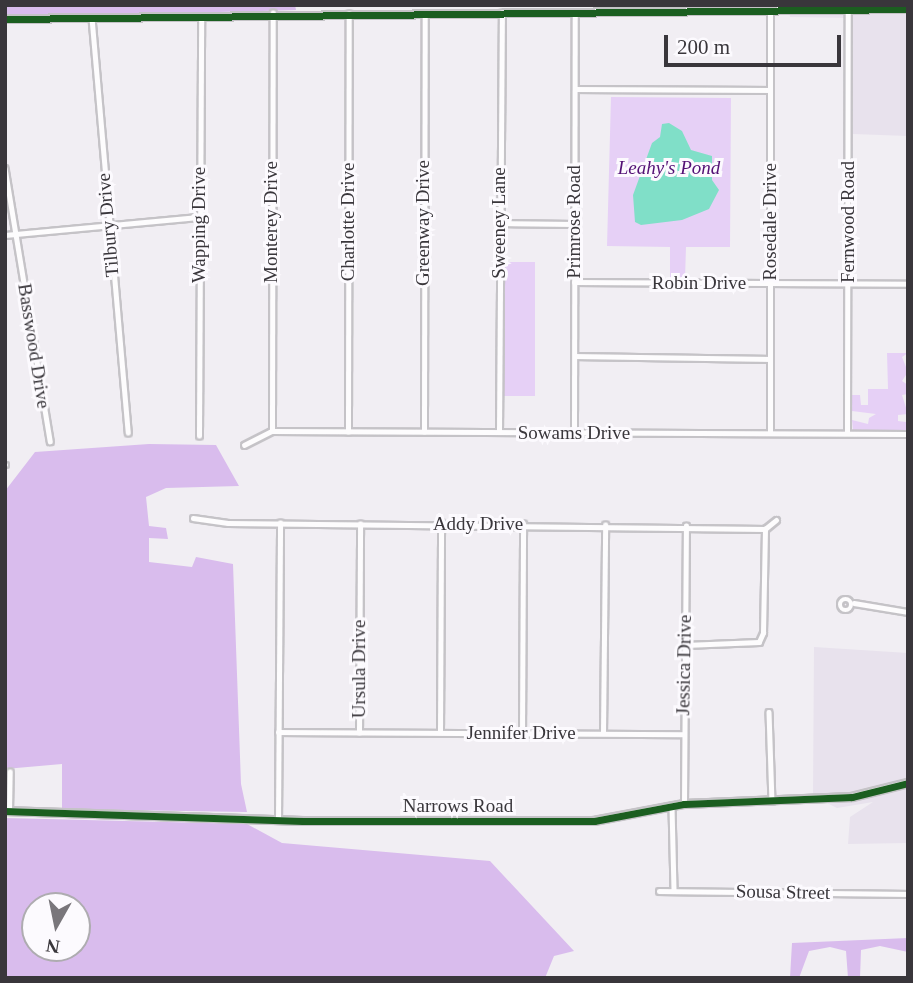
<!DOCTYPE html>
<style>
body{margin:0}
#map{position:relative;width:913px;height:983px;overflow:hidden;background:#f1eef3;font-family:"Times New Roman",serif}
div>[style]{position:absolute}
.built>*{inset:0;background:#e8e2ed}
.green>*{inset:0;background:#e6d0f6;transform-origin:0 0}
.forest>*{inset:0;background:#d9bced}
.water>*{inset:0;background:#80dfc8}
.roads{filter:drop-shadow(2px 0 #c5c3c7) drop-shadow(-2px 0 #c5c3c7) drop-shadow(0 2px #c5c3c7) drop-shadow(0 -2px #c5c3c7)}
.street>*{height:4.5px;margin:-2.25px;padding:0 2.25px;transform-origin:2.25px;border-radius:2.25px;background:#fdfcfd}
.street>.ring{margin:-2.25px;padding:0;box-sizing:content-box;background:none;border:4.5px solid #fdfcfd;border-radius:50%}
.secondary>*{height:6px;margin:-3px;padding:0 3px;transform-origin:3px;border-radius:3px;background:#fdfcfd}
.cycleway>*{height:7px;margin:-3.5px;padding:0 3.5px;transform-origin:3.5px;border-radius:3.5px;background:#1b5e20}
span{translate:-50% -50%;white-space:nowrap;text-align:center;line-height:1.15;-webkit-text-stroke:6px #fcfafe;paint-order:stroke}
.park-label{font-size:19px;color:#531175;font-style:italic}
.street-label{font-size:19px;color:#39363b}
.frame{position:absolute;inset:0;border:7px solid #39363b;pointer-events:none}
.north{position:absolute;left:21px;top:892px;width:70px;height:70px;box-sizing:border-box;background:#fcfafe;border:2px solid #aeacb0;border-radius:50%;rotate:189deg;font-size:19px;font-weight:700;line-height:28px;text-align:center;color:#39363b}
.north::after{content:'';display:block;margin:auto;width:24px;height:32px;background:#79767b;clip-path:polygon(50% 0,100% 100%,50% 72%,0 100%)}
.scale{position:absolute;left:664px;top:35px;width:177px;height:32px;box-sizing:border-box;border:4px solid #39363b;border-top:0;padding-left:9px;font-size:21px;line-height:24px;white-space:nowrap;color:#39363b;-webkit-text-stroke:5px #fcfafe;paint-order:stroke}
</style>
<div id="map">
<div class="built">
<i style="clip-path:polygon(788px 5px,908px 5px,908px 136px,853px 134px,853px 18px,790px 17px)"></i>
<i style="clip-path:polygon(814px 647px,908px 653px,908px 843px,848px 844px,850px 817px,873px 802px,837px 808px,813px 796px)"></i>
</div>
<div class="green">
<i style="clip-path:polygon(611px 97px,731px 98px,730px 247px,686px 247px,685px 279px,670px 279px,670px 247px,607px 246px)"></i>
<i style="left:535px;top:262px;width:134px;height:31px;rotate:90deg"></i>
<i style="clip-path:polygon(887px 353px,908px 353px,902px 357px,908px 372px,902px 381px,908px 385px,908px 394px,902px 395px,908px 414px,898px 415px,898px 421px,906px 422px,908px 431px,853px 431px,852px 420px,868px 424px,869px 418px,876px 414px,852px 411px,851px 395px,860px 395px,861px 405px,868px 405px,868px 389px,888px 389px)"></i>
</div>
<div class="forest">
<i style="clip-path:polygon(5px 5px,295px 5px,296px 10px,5px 18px)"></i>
<i style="clip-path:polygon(149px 444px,216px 445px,239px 486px,166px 488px,146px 497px,149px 526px,166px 528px,168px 539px,149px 538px,149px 562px,192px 567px,196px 557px,233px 564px,241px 784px,247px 812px,62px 809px,62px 764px,5px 769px,5px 491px,35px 452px)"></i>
<i style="clip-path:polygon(evenodd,5px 818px,247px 824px,282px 843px,490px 861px,574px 951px,554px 956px,545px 978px,5px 978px,5px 818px,35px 906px,77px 906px,77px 948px,35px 948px,35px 906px)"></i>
<i style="clip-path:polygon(908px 938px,908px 952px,880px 946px,861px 950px,860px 978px,848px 978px,846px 951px,830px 947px,809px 951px,799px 978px,790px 978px,792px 943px)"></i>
</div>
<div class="water">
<i style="clip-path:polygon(669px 123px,682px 131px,691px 150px,712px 156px,712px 180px,719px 190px,709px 209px,682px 220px,641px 225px,635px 222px,633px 195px,652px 143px,660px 137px,662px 124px)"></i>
</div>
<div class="roads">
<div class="street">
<i style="left:92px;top:18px;width:416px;rotate:85deg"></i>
<i style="left:575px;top:89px;width:195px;rotate:0.3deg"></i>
<i style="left:5px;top:168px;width:277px;rotate:80.6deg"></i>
<i style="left:499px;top:223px;width:75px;rotate:0.8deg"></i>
<i style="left:5px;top:235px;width:194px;rotate:-5.3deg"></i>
<i style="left:574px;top:282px;width:334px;rotate:0.3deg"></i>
<i style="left:575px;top:356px;width:195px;rotate:0.9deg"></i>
<i style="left:272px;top:431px;width:418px;rotate:-89.9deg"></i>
<i style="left:348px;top:432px;width:418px;rotate:-89.9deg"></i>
<i style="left:424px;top:432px;width:418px;rotate:-89.9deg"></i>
<i style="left:499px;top:432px;width:419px;rotate:-89.6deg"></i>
<i style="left:574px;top:433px;width:420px;rotate:-89.9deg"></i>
<i style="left:770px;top:433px;width:422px;rotate:-90deg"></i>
<i style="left:847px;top:433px;width:423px;rotate:-89.9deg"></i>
<i style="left:199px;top:436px;width:419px;rotate:-89.7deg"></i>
<i style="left:244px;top:445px;width:31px;rotate:-27deg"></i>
<i style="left:272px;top:431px;width:636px;rotate:0.27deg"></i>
<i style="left:5px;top:465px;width:1px"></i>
<i style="left:193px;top:518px;width:35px;rotate:8deg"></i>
<i style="left:228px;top:523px;width:537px;rotate:0.64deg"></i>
<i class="ring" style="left:840px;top:599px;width:7.5px;height:7.5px"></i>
<i style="left:854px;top:603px;width:55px;rotate:9.5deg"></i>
<i style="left:685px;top:645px;width:74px;rotate:-2.3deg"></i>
<i style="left:759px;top:642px;width:10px;rotate:-66deg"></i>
<i style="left:763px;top:633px;width:104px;rotate:-88.9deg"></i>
<i style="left:765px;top:529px;width:14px;rotate:-39deg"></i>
<i style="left:769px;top:712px;width:89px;rotate:88.1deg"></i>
<i style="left:278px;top:732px;width:405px;rotate:0.3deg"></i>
<i style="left:440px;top:732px;width:209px;rotate:-89.7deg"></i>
<i style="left:359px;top:733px;width:209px;rotate:-89.7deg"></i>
<i style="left:522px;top:733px;width:209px;rotate:-89.7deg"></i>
<i style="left:603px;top:733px;width:208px;rotate:-89.4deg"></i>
<i style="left:684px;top:804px;width:278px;rotate:-89.6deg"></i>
<i style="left:672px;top:807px;width:83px;rotate:88.6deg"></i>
<i style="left:9px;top:811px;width:39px;rotate:-89deg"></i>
<i style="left:278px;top:820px;width:297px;rotate:-89.6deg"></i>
<i style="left:659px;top:891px;width:249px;rotate:0.7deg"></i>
</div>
<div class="secondary">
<i style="left:5px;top:19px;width:903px;rotate:-0.63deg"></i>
<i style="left:5px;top:811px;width:298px;rotate:1.9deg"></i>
<i style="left:303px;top:821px;width:291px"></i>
<i style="left:594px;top:821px;width:92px;rotate:-10.7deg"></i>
<i style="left:684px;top:804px;width:168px;rotate:-2.4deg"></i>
<i style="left:852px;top:797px;width:58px;rotate:-14deg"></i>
</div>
</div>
<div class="cycleway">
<i style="left:5px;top:19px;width:903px;rotate:-0.63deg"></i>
<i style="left:5px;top:811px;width:298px;rotate:1.9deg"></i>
<i style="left:303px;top:821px;width:291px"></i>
<i style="left:594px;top:821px;width:92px;rotate:-10.7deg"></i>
<i style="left:684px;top:804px;width:168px;rotate:-2.4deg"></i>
<i style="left:852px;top:797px;width:58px;rotate:-14deg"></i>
</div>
<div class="park-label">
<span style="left:669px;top:168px">Leahy's Pond</span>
</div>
<div class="street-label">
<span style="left:271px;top:222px;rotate:-90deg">Monterey Drive</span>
<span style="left:348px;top:222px;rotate:-90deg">Charlotte Drive</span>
<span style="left:574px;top:222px;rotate:-90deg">Primrose Road</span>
<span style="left:770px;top:222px;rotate:-90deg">Rosedale Drive</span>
<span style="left:848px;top:222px;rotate:-90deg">Fernwood Road</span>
<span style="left:423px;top:223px;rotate:-90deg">Greenway Drive</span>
<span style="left:499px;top:223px;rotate:-90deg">Sweeney Lane</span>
<span style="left:108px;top:225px;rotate:-95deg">Tilbury Drive</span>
<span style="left:199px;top:225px;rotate:-90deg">Wapping Drive</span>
<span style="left:699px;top:283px">Robin Drive</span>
<span style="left:34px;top:346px;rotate:81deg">Basswood Drive</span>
<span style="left:574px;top:433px">Sowams Drive</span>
<span style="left:478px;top:524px">Addy Drive</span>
<span style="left:684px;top:665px;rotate:-89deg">Jessica Drive</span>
<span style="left:359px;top:669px;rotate:-90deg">Ursula Drive</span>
<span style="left:521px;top:733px">Jennifer Drive</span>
<span style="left:458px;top:806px">Narrows Road</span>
<span style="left:783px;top:892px;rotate:1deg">Sousa Street</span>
</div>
<div class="frame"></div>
<div class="north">N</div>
<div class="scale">200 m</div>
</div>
